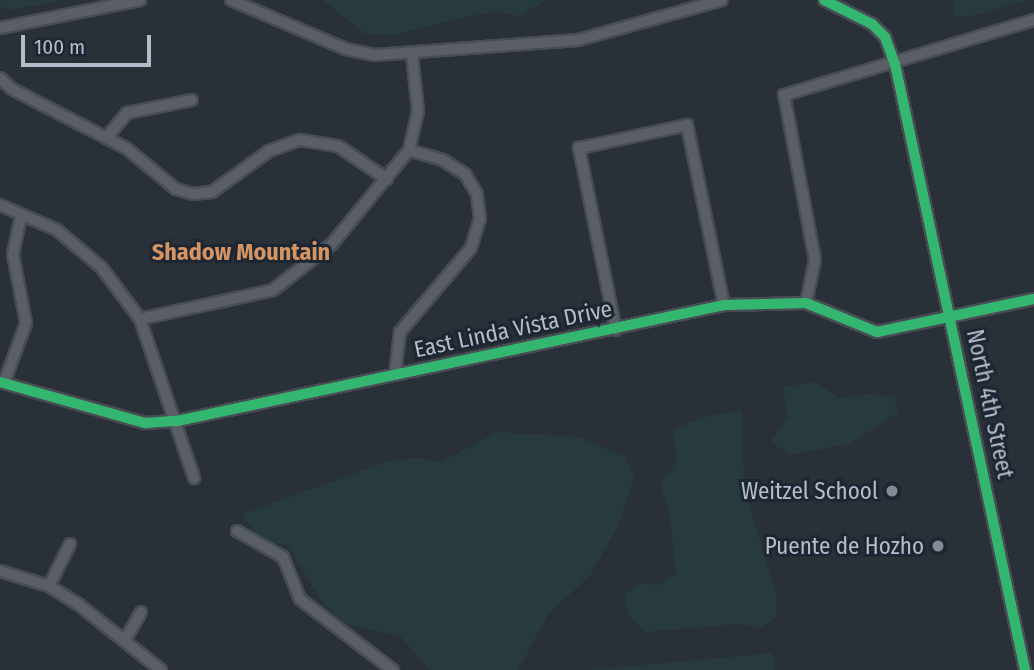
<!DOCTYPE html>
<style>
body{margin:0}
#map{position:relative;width:1034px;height:670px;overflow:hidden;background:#2a3038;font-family:"Fira Sans Condensed",sans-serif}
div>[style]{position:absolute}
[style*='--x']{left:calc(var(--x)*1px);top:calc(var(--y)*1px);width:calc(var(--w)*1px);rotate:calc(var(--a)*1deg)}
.green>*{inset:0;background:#273a3e}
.roads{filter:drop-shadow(2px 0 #484c53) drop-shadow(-2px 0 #484c53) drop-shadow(0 2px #484c53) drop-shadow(0 -2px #484c53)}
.minor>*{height:10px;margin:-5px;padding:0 5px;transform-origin:5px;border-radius:5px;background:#5a5e66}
.cycleway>*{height:10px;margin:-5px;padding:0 5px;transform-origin:5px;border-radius:5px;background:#33b770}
.dots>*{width:19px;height:19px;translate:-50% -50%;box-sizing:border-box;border:4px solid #1d2633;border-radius:50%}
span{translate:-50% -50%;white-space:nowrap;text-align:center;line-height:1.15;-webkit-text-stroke:6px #1d2633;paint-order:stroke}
.street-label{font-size:23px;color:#b4bcc9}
.poi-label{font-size:23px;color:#b4bcc9}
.right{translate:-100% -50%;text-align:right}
.neighbourhood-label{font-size:24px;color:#d59563;font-weight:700}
.scale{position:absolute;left:21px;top:35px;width:130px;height:32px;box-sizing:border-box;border:4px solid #b4bcc9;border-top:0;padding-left:9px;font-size:21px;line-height:24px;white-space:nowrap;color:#b4bcc9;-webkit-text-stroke:5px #1d2633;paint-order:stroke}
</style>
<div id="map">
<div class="green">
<div style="clip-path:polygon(0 0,64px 0,12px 10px,0 7px)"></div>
<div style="clip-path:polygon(323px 0,547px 0,519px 16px,496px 12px,464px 17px,395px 35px,365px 34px)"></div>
<div style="clip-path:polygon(952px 0,1026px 0,979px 15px,955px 17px)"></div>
<div style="clip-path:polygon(816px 382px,839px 398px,871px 394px,894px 398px,899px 412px,849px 444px,789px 455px,771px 441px,788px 418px,783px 387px)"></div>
<div style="clip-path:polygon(742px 411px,744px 489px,776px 593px,777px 617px,760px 628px,738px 624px,644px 632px,628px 613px,624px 594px,641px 583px,659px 585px,676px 574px,670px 518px,661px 484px,677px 461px,673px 429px,710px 415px)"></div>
<div style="clip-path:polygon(497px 432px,579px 437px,625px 457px,634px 478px,618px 526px,591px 574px,548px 615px,518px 670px,430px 670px,400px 636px,344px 624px,323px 603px,288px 546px,260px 540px,242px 514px,386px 462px,418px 458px,441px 462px)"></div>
<div style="clip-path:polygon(773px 653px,775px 670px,587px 670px)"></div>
</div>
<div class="roads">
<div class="minor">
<div style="--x:231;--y:0;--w:125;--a:23.1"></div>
<div style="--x:346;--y:49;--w:30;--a:12"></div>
<div style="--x:375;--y:55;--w:204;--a:-4.2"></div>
<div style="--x:578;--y:40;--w:149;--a:-15.5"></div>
<div style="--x:824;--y:0;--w:54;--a:26.6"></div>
<div style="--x:872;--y:24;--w:18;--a:45"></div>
<div style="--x:885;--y:37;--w:29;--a:70"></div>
<div style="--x:895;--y:64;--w:620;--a:77.89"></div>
<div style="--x:0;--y:28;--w:143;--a:-11.3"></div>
<div style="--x:0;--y:78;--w:16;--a:43"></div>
<div style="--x:12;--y:89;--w:128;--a:27.4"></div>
<div style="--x:126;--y:148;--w:65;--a:39.4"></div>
<div style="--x:176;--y:189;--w:18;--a:16"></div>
<div style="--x:193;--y:194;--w:19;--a:-6"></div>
<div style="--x:212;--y:192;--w:70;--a:-35.7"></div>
<div style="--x:269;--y:151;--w:33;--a:-20"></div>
<div style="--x:300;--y:140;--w:38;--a:9"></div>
<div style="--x:338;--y:146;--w:59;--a:34"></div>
<div style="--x:106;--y:138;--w:33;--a:-50"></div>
<div style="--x:127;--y:113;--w:66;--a:-11.3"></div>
<div style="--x:0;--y:205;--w:62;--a:23.7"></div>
<div style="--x:57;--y:230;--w:57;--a:40.1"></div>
<div style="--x:101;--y:267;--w:65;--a:53.1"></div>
<div style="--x:140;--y:319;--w:168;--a:71.2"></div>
<div style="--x:806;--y:303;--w:44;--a:-78.2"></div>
<div style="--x:815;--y:260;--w:168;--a:-100.6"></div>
<div style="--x:784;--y:95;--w:261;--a:-16.7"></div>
<div style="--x:140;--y:319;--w:136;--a:-12.3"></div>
<div style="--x:273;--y:290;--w:75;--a:-37.9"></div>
<div style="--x:332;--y:244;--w:122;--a:-50.7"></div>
<div style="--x:409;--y:150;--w:40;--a:-77"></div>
<div style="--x:418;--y:111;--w:57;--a:-96"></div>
<div style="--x:616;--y:330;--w:186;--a:-101.5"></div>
<div style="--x:579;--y:148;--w:110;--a:-12"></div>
<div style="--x:687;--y:125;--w:184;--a:78.4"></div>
<div style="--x:395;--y:375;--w:43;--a:-83.4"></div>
<div style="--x:400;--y:332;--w:110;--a:-49.8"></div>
<div style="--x:471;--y:248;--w:30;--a:-73"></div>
<div style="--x:480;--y:219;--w:25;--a:-97"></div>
<div style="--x:477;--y:194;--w:23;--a:-121"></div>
<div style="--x:465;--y:174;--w:26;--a:-148"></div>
<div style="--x:443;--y:160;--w:35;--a:-164"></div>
<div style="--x:0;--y:382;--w:151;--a:15.8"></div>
<div style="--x:145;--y:423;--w:32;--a:-4"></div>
<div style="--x:177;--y:421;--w:559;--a:-11.97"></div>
<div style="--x:724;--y:305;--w:82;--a:-1.4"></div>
<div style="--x:806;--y:303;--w:77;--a:22.2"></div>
<div style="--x:877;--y:332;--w:160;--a:-11.9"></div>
<div style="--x:4;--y:383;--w:64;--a:-69.9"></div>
<div style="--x:26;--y:323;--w:70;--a:-100.7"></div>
<div style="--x:13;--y:254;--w:40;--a:-78"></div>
<div style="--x:237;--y:531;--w:53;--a:29.5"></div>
<div style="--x:283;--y:557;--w:45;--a:68"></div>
<div style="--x:300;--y:599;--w:117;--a:37.4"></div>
<div style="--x:0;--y:571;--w:51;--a:17"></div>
<div style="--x:49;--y:586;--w:34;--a:32"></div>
<div style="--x:78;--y:604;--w:106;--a:38.5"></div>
<div style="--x:49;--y:586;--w:47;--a:-63.4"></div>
<div style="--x:125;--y:640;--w:32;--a:-60"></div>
</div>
</div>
<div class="cycleway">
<div style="--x:824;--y:0;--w:54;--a:26.6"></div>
<div style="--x:872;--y:24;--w:18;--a:45"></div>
<div style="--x:885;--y:37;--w:29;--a:70"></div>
<div style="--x:895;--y:64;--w:620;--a:77.89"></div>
<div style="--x:0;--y:382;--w:151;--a:15.8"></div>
<div style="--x:145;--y:423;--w:32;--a:-4"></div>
<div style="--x:177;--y:421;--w:559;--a:-11.97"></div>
<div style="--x:724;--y:305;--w:82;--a:-1.4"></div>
<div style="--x:806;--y:303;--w:77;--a:22.2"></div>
<div style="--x:877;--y:332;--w:160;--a:-11.9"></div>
</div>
<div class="dots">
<div style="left:892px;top:491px;background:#848b96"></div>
<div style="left:938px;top:546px;background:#848b96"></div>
</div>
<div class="street-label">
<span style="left:513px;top:329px;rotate:-12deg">East Linda Vista Drive</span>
<span style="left:990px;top:404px;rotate:78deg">North 4th Street</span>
</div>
<div class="poi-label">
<span class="right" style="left:878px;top:491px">Weitzel School</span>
<span class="right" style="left:924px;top:546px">Puente de Hozho</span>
</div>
<div class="neighbourhood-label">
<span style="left:241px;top:253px">Shadow Mountain</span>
</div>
<div class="scale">100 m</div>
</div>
